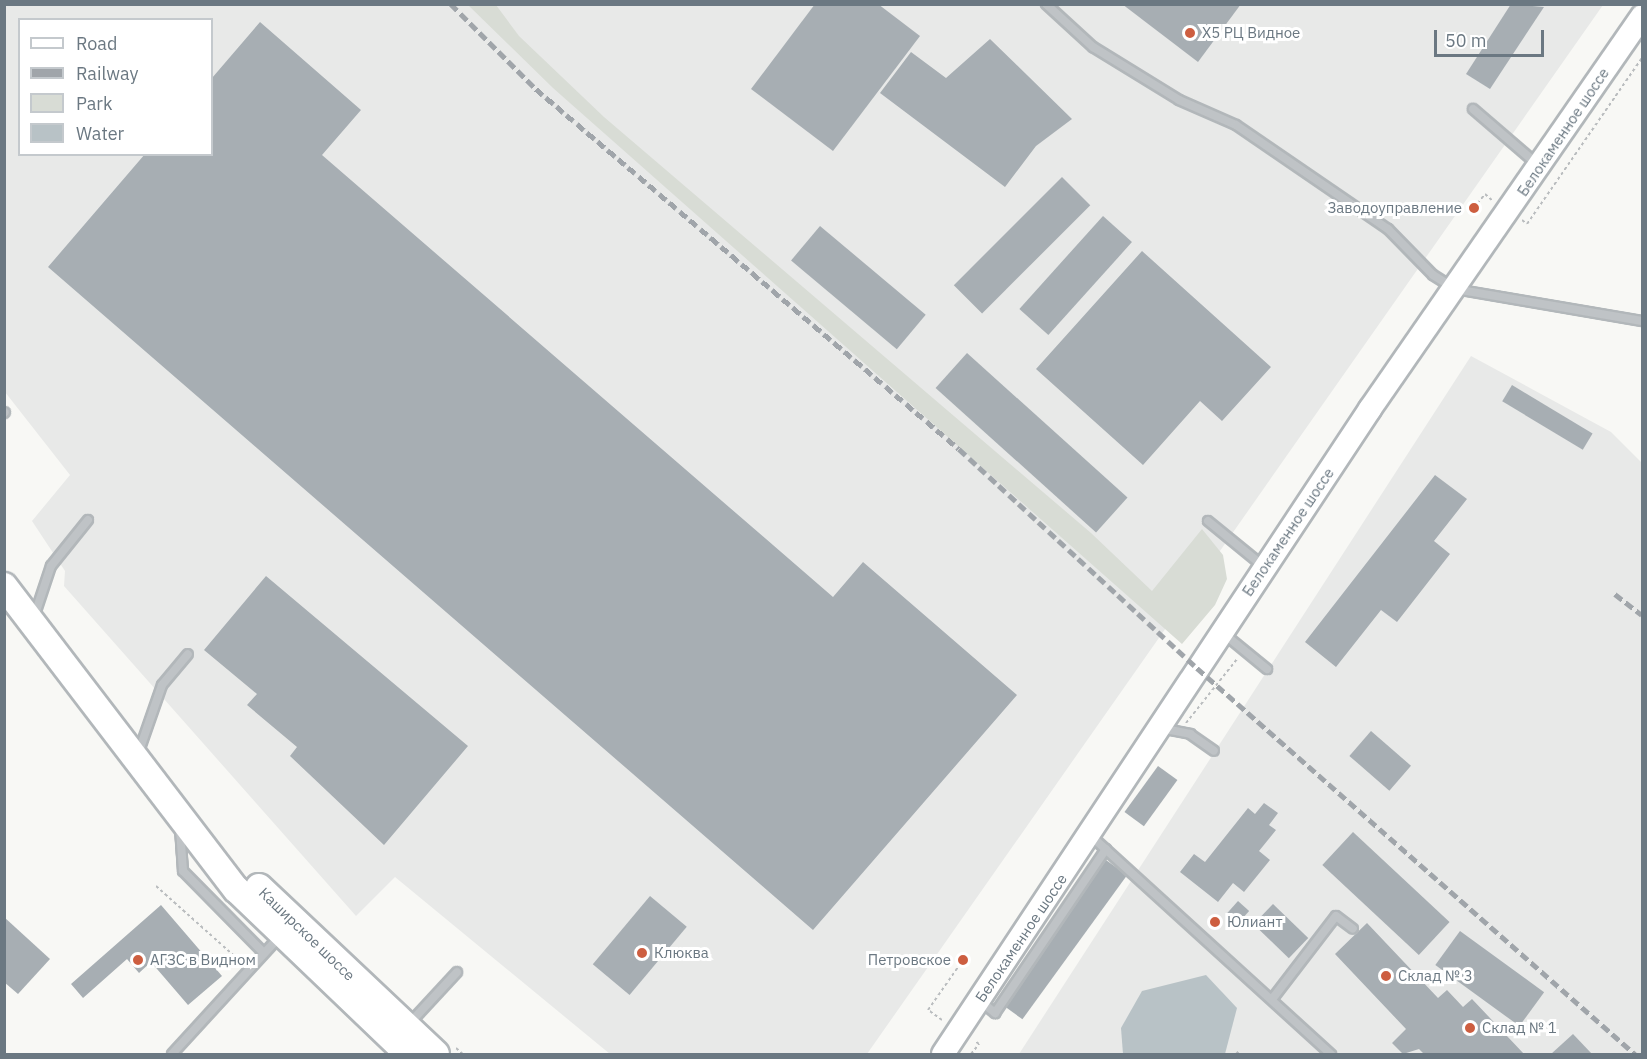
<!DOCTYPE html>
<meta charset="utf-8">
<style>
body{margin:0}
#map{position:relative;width:1647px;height:1059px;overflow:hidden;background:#f8f8f5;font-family:"IBM Plex Sans",sans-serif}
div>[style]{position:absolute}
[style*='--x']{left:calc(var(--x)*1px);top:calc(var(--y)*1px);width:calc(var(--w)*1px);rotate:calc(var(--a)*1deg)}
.built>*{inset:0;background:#e8e9e8}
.green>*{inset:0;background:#d8dcd5}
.water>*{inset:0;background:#b8c2c6}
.building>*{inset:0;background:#a7aeb3;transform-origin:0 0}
.path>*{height:2px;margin-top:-1px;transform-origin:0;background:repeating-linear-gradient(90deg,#b9bcbe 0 3px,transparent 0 6px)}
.roads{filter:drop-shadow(2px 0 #b2b7ba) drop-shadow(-2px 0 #b2b7ba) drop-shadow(0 2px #b2b7ba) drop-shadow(0 -2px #b2b7ba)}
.lane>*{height:8px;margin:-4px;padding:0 4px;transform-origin:4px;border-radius:4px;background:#bfc3c6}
.secondary>*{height:22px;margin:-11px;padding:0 11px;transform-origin:11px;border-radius:11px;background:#fff}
.primary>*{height:26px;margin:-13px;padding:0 13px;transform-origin:13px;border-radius:13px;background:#fff}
.rail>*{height:4.5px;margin-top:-2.25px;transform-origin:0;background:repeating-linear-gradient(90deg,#a0a5aa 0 9px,transparent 0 13.5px)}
.dots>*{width:16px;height:16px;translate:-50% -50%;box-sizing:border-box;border:3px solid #fff;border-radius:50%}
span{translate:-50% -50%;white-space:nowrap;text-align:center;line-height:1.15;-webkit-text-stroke:6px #fff;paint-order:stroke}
.poi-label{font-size:15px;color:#6b7882}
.left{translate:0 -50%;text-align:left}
.right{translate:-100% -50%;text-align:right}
.street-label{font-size:15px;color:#6b7882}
.frame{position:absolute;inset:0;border:6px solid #6b7882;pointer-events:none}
.legend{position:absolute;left:18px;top:18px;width:195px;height:138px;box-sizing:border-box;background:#fff;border:2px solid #c4c9cd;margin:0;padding:8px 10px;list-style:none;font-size:18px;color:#6b7882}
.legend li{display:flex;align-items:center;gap:12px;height:30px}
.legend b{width:30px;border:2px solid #c4c9cd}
.scale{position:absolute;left:1434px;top:30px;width:110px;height:27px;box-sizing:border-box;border:3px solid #6b7882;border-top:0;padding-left:8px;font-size:18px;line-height:21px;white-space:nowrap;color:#6b7882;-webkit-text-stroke:4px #fff;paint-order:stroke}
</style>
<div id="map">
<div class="built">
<div style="clip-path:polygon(evenodd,5px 5px,1603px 5px,867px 1054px,610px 1054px,395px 877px,356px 916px,64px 586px,65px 571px,32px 521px,70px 475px,5px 392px,5px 5px,20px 20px,212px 20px,212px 154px,20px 154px,20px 20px)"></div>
<div style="clip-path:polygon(1471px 356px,1611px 432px,1642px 463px,1642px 1054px,1019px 1054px)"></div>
</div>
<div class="green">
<div style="clip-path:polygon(468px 5px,496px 5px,519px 36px,604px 117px,1091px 533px,1152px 591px,1202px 529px,1223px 555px,1227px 579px,1215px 605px,1182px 644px,553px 88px)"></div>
</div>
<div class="water">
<div style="clip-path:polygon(1206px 975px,1237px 1008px,1225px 1054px,1123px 1054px,1121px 1028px,1142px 991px)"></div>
</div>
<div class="building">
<div style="clip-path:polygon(815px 4px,878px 4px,920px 36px,833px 151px,751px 89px)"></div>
<div style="clip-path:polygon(1122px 4px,1241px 4px,1198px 62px)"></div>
<div style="clip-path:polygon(1511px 4px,1544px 7px,1490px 89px,1466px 74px)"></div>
<div style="clip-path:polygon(260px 22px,361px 110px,322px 155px,833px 597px,863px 562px,1017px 695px,813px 930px,48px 267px,145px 154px,212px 154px,212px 78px)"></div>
<div style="clip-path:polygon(990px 39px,1072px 119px,1036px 146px,1005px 187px,880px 93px,911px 52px,946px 78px)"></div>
<div style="left:1062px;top:177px;width:40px;height:153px;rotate:45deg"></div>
<div style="left:1103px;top:216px;width:39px;height:125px;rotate:42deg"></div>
<div style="left:820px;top:226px;width:138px;height:45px;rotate:40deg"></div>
<div style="clip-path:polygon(1142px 251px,1271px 367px,1222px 421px,1200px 401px,1143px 465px,1036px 369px)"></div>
<div style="left:967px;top:353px;width:216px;height:47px;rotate:42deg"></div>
<div style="left:1512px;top:385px;width:94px;height:19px;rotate:31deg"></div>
<div style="clip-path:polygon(1435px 475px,1467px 499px,1434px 541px,1450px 554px,1397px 622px,1381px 610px,1336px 667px,1305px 642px)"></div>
<div style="clip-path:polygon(266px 576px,468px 746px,384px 845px,290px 756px,297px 747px,247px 705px,257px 694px,204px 650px)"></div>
<div style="left:1371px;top:731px;width:53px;height:33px;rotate:41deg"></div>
<div style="left:1158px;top:766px;width:24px;height:57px;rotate:36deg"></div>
<div style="clip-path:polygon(1264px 803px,1278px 813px,1269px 825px,1276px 830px,1259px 851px,1270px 860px,1244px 892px,1233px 883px,1218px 902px,1180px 872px,1194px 854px,1205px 862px,1248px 808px,1255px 814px)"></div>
<div style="left:1353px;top:832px;width:132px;height:45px;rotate:43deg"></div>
<div style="left:1106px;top:860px;width:26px;height:178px;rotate:36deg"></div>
<div style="left:650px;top:896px;width:48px;height:89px;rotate:40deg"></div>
<div style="left:1238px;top:901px;width:15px;height:16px;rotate:42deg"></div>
<div style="left:1273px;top:904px;width:49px;height:28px;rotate:44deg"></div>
<div style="clip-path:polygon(161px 905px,222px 976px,188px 1005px,151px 962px,139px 973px,127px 959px,83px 998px,71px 984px)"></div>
<div style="clip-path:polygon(4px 917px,50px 959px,18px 994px,4px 982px)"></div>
<div style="clip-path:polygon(1367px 923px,1438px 998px,1447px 990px,1463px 1007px,1472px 999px,1524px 1054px,1424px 1054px,1419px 1049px,1403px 1054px,1392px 1043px,1406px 1029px,1335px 954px)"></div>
<div style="left:1460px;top:931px;width:104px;height:42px;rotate:36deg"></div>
<div style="clip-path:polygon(1573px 1034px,1592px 1054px,1551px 1054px)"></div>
</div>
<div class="path">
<div style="--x:1474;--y:208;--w:18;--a:-52"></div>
<div style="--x:1485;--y:194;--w:9;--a:41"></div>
<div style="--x:1522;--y:220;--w:6;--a:39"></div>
<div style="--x:1527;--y:224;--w:202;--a:-55.3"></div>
<div style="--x:1186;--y:723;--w:82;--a:-51.4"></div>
<div style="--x:156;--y:886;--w:114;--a:41.8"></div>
<div style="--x:942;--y:1020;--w:17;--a:-144"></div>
<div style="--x:928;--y:1010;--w:61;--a:-55"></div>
<div style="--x:456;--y:1048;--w:9;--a:41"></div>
<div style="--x:971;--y:1054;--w:13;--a:-51"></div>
<div style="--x:979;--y:1044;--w:5;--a:-143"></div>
<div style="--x:1236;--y:1054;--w:4;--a:-45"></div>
</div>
<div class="roads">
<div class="lane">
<div style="--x:1046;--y:4;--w:64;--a:42.5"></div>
<div style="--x:1093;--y:47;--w:101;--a:31.6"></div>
<div style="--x:1179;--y:100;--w:62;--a:23.7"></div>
<div style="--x:1236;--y:125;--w:184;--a:34.4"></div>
<div style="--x:1388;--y:229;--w:64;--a:45.6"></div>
<div style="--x:1433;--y:275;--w:26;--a:32"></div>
<div style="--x:1455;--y:289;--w:190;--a:9.7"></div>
<div style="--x:1473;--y:109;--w:84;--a:40.7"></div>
<div style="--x:4;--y:413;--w:1;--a:-45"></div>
<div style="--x:1208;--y:521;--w:71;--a:39.3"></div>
<div style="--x:34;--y:617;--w:54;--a:-71.6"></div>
<div style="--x:51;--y:566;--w:59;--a:-51.2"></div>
<div style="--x:1223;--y:633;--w:57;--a:39.3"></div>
<div style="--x:1160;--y:728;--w:31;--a:11"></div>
<div style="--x:1190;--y:734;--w:29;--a:35"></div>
<div style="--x:138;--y:754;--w:73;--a:-70.8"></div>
<div style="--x:162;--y:685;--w:40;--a:-50"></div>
<div style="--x:180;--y:829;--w:42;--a:85.9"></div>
<div style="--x:183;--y:871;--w:115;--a:45.4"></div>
<div style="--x:1090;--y:835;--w:326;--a:42.3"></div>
<div style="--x:1273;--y:998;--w:103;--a:-52.5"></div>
<div style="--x:1336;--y:916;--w:21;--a:37"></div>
<div style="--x:979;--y:1000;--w:21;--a:39"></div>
<div style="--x:995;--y:1013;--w:198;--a:-55.9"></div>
<div style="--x:408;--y:1025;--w:72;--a:-47.2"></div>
<div style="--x:172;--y:1054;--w:160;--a:-47.5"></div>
</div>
<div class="secondary">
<div style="--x:943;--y:1054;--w:774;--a:-56.49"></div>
<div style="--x:1370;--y:409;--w:478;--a:-55.3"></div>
</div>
<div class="primary">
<div style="--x:4;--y:586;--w:382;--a:52.6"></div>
<div style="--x:236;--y:889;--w:238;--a:43.8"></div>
<div style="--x:259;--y:887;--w:243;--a:43.3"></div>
</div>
</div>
<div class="rail">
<div style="--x:451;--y:4;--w:120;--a:45"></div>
<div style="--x:536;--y:89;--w:555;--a:40.4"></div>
<div style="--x:959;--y:449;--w:323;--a:42.6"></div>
<div style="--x:1197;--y:668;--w:584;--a:41.39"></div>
<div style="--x:1615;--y:594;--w:34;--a:38"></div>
</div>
<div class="dots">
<div style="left:1190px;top:33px;background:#cd5e40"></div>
<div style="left:1474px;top:208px;background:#cd5e40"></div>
<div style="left:1215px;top:922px;background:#cd5e40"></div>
<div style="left:642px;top:953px;background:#cd5e40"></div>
<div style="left:138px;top:960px;background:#cd5e40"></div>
<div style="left:963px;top:960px;background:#cd5e40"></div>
<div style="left:1386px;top:976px;background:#cd5e40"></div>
<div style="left:1470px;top:1028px;background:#cd5e40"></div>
</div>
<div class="poi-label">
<span class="left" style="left:1202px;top:33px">X5 РЦ Видное</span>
<span class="right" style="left:1462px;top:208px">Заводоуправление</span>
<span class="left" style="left:1227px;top:922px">Юлиант</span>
<span class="left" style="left:654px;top:953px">Клюква</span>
<span class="left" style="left:150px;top:960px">АГЗС в Видном</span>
<span class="right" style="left:951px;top:960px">Петровское</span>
<span class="left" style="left:1398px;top:976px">Склад № 3</span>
<span class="left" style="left:1482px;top:1028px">Склад № 1</span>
</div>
<div class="street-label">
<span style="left:1563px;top:132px;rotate:-56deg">Белокаменное шоссе</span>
<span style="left:1288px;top:532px;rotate:-56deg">Белокаменное шоссе</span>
<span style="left:307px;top:934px;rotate:44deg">Каширское шоссе</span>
<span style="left:1021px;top:938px;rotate:-56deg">Белокаменное шоссе</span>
</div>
<div class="frame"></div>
<ul class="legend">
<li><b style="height:8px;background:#fff"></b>Road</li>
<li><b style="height:8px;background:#a0a5aa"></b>Railway</li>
<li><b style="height:16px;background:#d8dcd5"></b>Park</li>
<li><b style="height:16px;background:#b8c2c6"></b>Water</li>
</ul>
<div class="scale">50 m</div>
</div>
